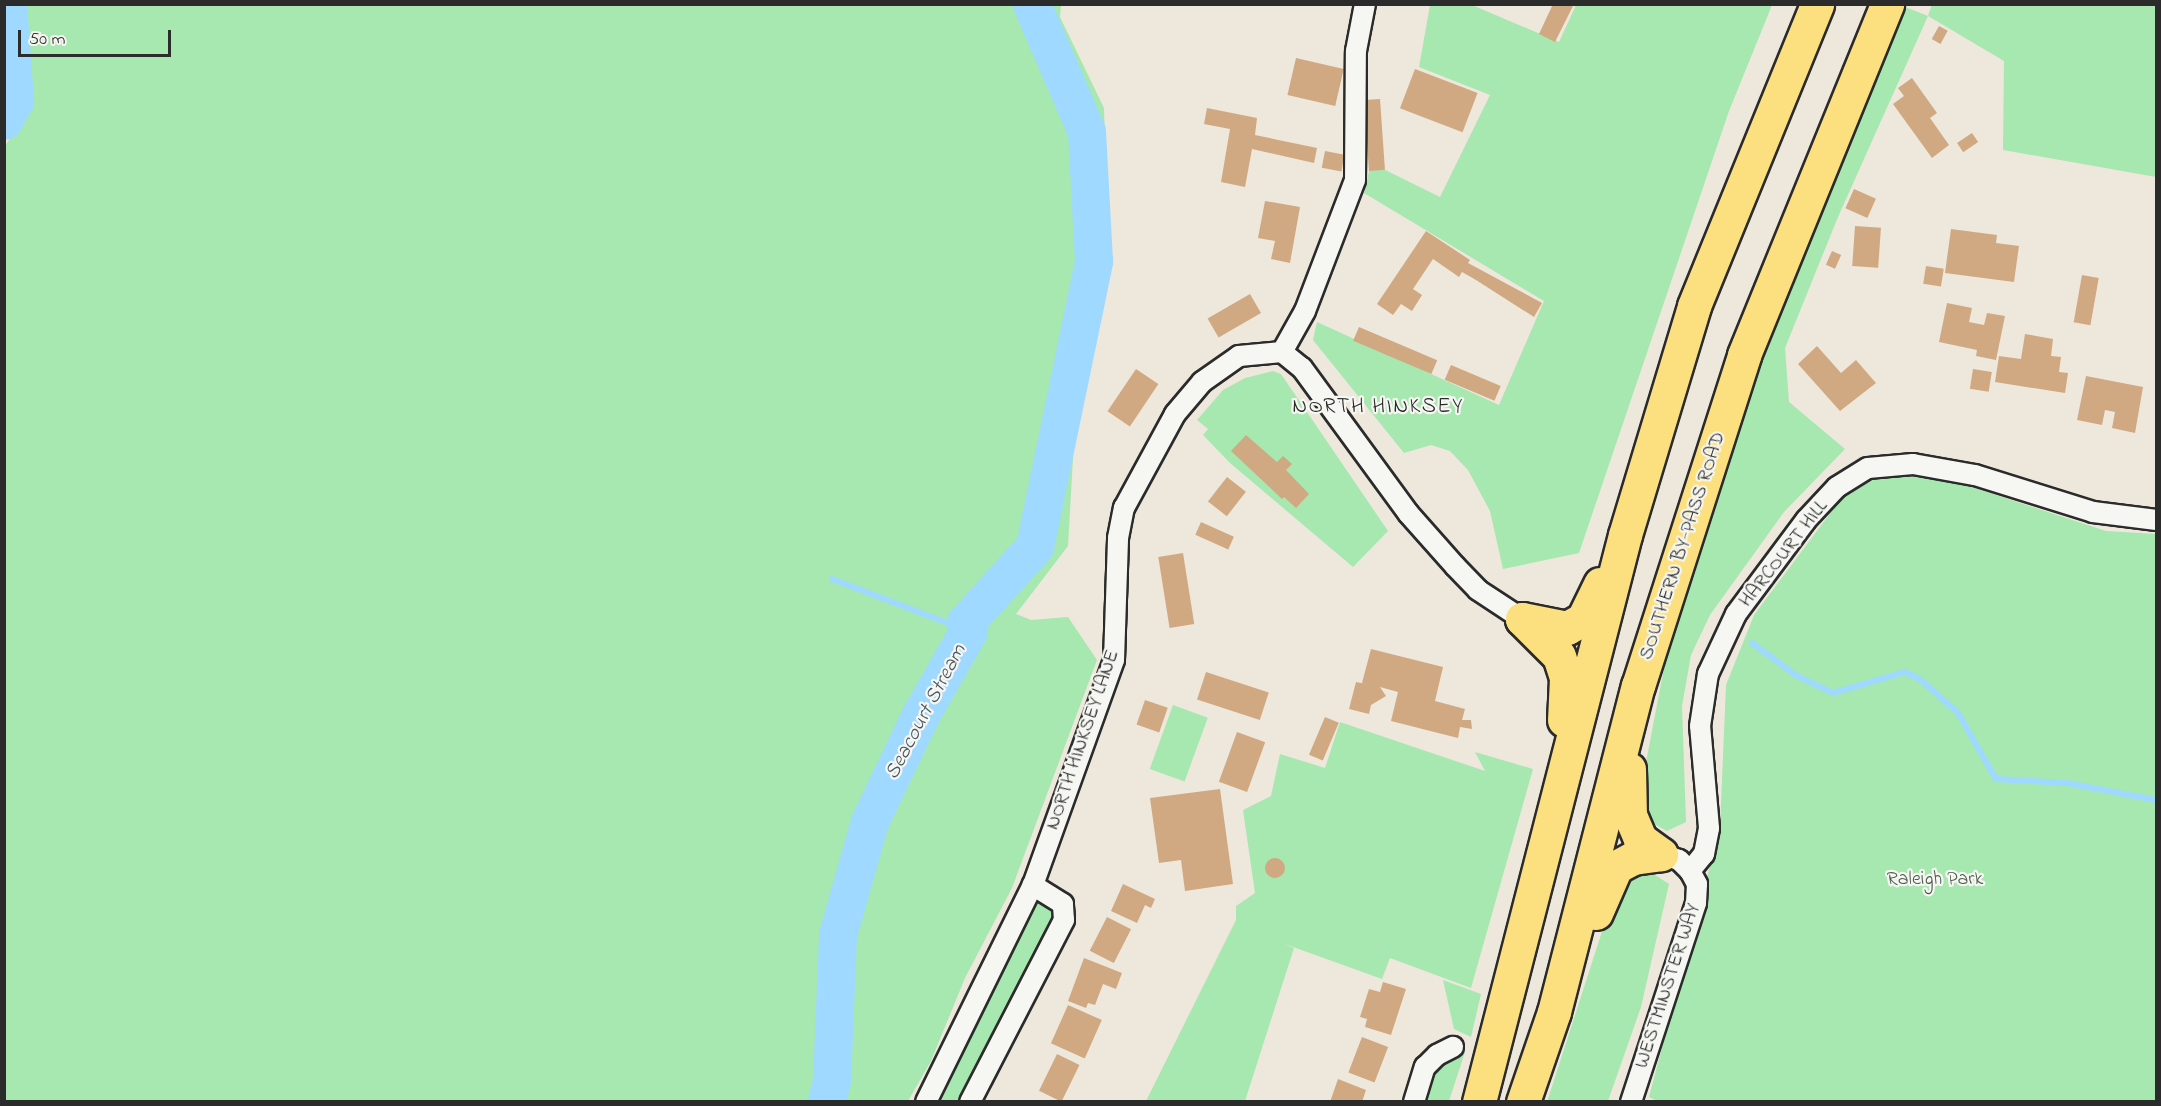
<!DOCTYPE html>
<style>
body{margin:0}
#map{position:relative;width:2161px;height:1106px;overflow:hidden;background:#eee7dc;font-family:"Indie Flower",sans-serif}
div>[style]{position:absolute}
[style*='--x']{left:calc(var(--x)*1px);top:calc(var(--y)*1px);width:calc(var(--w)*1px);rotate:calc(var(--a)*1deg)}
.green>*{inset:0;background:#a7e7b0;transform-origin:0 0}
.stream>*{height:6px;margin:-3px;padding:0 3px;transform-origin:3px;border-radius:3px;background:#9fd9ff}
.river>*{height:38px;margin:-19px;padding:0 19px;transform-origin:19px;border-radius:19px;background:#9fd9ff}
.building>*{inset:0;background:#d0a982;transform-origin:0 0}
.round{border-radius:50%}
.roads{filter:drop-shadow(2px 0 #2b2b2b) drop-shadow(-2px 0 #2b2b2b) drop-shadow(0 2px #2b2b2b) drop-shadow(0 -2px #2b2b2b)}
.minor>*{height:20px;margin:-10px;padding:0 10px;transform-origin:10px;border-radius:10px;background:#f6f6f2}
.trunk>*{height:33px;margin:-16.5px;padding:0 16.5px;transform-origin:16.5px;border-radius:16.5px;background:#fce080}
span{translate:-50% -50%;white-space:nowrap;text-align:center;line-height:1.15;-webkit-text-stroke:4.5px #f6f6f2;paint-order:stroke}
.street-label{font-size:20px;color:#2b2b2b}
.park-label{font-size:20px;color:#4a5a4c}
.water-label{font-size:21px;color:#485660;font-style:italic}
.quarter-label{font-size:22px;color:#2b2b2b;letter-spacing:1.5px}
.frame{position:absolute;inset:0;border:6px solid #2b2b2b;pointer-events:none}
.scale{position:absolute;left:18px;top:30px;width:153px;height:27px;box-sizing:border-box;border:3px solid #2b2b2b;border-top:0;padding-left:8px;font-size:18px;line-height:21px;white-space:nowrap;color:#2b2b2b;-webkit-text-stroke:4px #f6f6f2;paint-order:stroke}
</style>
<div id="map">
<div class="green">
<div style="clip-path:polygon(24px 4px,1061px 5px,1060px 17px,1104px 108px,1109px 265px,1074px 441px,1068px 546px,1016px 614px,1031px 620px,1068px 617px,1097px 660px,1012px 888px,965px 978px,931px 1061px,908px 1101px,5px 1101px,4px 147px,26px 116px,30px 82px,21px 21px)"></div>
<div style="clip-path:polygon(1932px 4px,2156px 5px,2156px 177px,2003px 150px,2004px 61px,1928px 16px,1838px 217px,1785px 348px,1789px 402px,1845px 449px,1784px 512px,1710px 615px,1691px 655px,1682px 706px,1686px 822px,1667px 831px,1643px 818px,1642px 783px,1678px 595px,1769px 324px,1903px 6px,1928px 16px)"></div>
<div style="clip-path:polygon(1430px 5px,1472px 5px,1559px 42px,1576px 5px,1772px 5px,1729px 111px,1579px 553px,1503px 569px,1490px 511px,1468px 470px,1450px 451px,1431px 445px,1404px 453px,1313px 340px,1317px 322px,1499px 405px,1544px 301px,1364px 193px,1371px 163px,1440px 197px,1490px 95px,1419px 67px)"></div>
<div style="clip-path:polygon(1273px 371px,1281px 374px,1388px 531px,1353px 567px,1230px 463px,1203px 435px,1208px 429px,1197px 420px,1223px 390px,1245px 378px)"></div>
<div style="clip-path:polygon(1908px 474px,1956px 482px,2106px 531px,2156px 534px,2156px 1101px,1659px 1102px,1649px 1097px,1720px 828px,1726px 685px,1754px 615px,1840px 500px,1875px 478px)"></div>
<div style="left:1173px;top:705px;width:37px;height:68px;rotate:20deg"></div>
<div style="clip-path:polygon(1340px 722px,1485px 771px,1475px 752px,1533px 769px,1471px 988px,1390px 958px,1382px 979px,1282px 943px,1294px 948px,1245px 1101px,1146px 1101px,1236px 920px,1236px 906px,1255px 893px,1243px 810px,1271px 796px,1280px 754px,1325px 768px)"></div>
<div style="clip-path:polygon(1635px 874px,1655px 875px,1669px 884px,1641px 1007px,1608px 1101px,1547px 1102px,1618px 882px)"></div>
<div style="clip-path:polygon(1033px 885px,1063px 904px,970px 1101px,926px 1102px)"></div>
<div style="clip-path:polygon(1443px 980px,1481px 994px,1471px 1037px,1454px 1029px)"></div>
<div style="clip-path:polygon(1465px 1052px,1449px 1101px,1418px 1102px,1427px 1074px,1449px 1055px)"></div>
</div>
<div class="stream">
<div style="--x:832;--y:579;--w:147;--a:20.8"></div>
<div style="--x:1752;--y:643;--w:56;--a:36.3"></div>
<div style="--x:1797;--y:676;--w:40;--a:25"></div>
<div style="--x:1833;--y:693;--w:75;--a:-16.3"></div>
<div style="--x:1905;--y:672;--w:18;--a:27"></div>
<div style="--x:1921;--y:680;--w:50;--a:41.7"></div>
<div style="--x:1958;--y:713;--w:76;--a:60.1"></div>
<div style="--x:1996;--y:779;--w:71;--a:3.2"></div>
<div style="--x:2067;--y:783;--w:91;--a:10.8"></div>
</div>
<div class="river">
<div style="--x:4;--y:121;--w:23;--a:-61"></div>
<div style="--x:15;--y:101;--w:97;--a:-94.1"></div>
<div style="--x:827;--y:1102;--w:23;--a:-77"></div>
<div style="--x:832;--y:1080;--w:145;--a:-87.6"></div>
<div style="--x:838;--y:935;--w:117;--a:-74.2"></div>
<div style="--x:870;--y:822;--w:116;--a:-64.5"></div>
<div style="--x:920;--y:717;--w:99;--a:-60.3"></div>
<div style="--x:969;--y:631;--w:9;--a:-111"></div>
<div style="--x:966;--y:623;--w:103;--a:-47.8"></div>
<div style="--x:1035;--y:547;--w:292;--a:-78.3"></div>
<div style="--x:1094;--y:261;--w:129;--a:-93.1"></div>
<div style="--x:1087;--y:132;--w:139;--a:-113.3"></div>
</div>
<div class="building">
<div style="clip-path:polygon(1553px 4px,1574px 4px,1555px 42px,1539px 34px)"></div>
<div style="left:1939px;top:26px;width:10px;height:15px;rotate:29deg"></div>
<div style="left:1296px;top:58px;width:49px;height:38px;rotate:13deg"></div>
<div style="left:1415px;top:69px;width:67px;height:42px;rotate:21deg"></div>
<div style="clip-path:polygon(1912px 78px,1937px 113px,1930px 118px,1949px 145px,1932px 158px,1893px 104px,1904px 96px,1898px 88px)"></div>
<div style="left:1380px;top:99px;width:71px;height:16px;rotate:86deg"></div>
<div style="clip-path:polygon(1207px 108px,1257px 118px,1255px 135px,1317px 148px,1314px 163px,1252px 149px,1245px 187px,1221px 182px,1230px 129px,1204px 124px)"></div>
<div style="left:1972px;top:133px;width:11px;height:18px;rotate:56deg"></div>
<div style="left:1325px;top:151px;width:20px;height:17px;rotate:11deg"></div>
<div style="left:1854px;top:189px;width:24px;height:21px;rotate:24deg"></div>
<div style="clip-path:polygon(1265px 201px,1300px 207px,1290px 263px,1271px 259px,1275px 241px,1258px 238px)"></div>
<div style="left:1855px;top:226px;width:26px;height:40px;rotate:4deg"></div>
<div style="clip-path:polygon(1951px 229px,1997px 235px,1996px 243px,2019px 246px,2014px 282px,1945px 273px)"></div>
<div style="clip-path:polygon(1426px 231px,1470px 260px,1468px 263px,1542px 303px,1534px 317px,1476px 280px,1462px 272px,1459px 277px,1433px 259px,1413px 289px,1422px 295px,1412px 311px,1401px 304px,1393px 315px,1377px 304px)"></div>
<div style="left:1832px;top:251px;width:10px;height:15px;rotate:24deg"></div>
<div style="left:1926px;top:266px;width:18px;height:18px;rotate:9deg"></div>
<div style="left:2082px;top:275px;width:17px;height:48px;rotate:10deg"></div>
<div style="left:1250px;top:294px;width:22px;height:49px;rotate:60deg"></div>
<div style="clip-path:polygon(1947px 303px,1972px 308px,1969px 322px,1984px 325px,1987px 313px,2005px 316px,1996px 360px,1976px 356px,1977px 350px,1939px 342px)"></div>
<div style="left:1359px;top:327px;width:85px;height:15px;rotate:23deg"></div>
<div style="clip-path:polygon(2025px 334px,2053px 339px,2051px 356px,2061px 357px,2059px 372px,2068px 373px,2065px 393px,1995px 382px,1999px 356px,2021px 359px)"></div>
<div style="clip-path:polygon(1817px 346px,1841px 373px,1856px 360px,1876px 383px,1840px 411px,1798px 364px)"></div>
<div style="left:1451px;top:365px;width:54px;height:16px;rotate:23deg"></div>
<div style="left:1136px;top:369px;width:27px;height:51px;rotate:34deg"></div>
<div style="left:1973px;top:369px;width:19px;height:20px;rotate:9deg"></div>
<div style="clip-path:polygon(2086px 376px,2143px 387px,2135px 433px,2112px 428px,2115px 412px,2105px 410px,2102px 425px,2077px 420px)"></div>
<div style="clip-path:polygon(1246px 435px,1277px 462px,1283px 456px,1292px 464px,1286px 470px,1309px 494px,1296px 508px,1284px 497px,1282px 499px,1231px 451px)"></div>
<div style="left:1227px;top:477px;width:24px;height:31px;rotate:38deg"></div>
<div style="left:1201px;top:522px;width:36px;height:14px;rotate:24deg"></div>
<div style="left:1183px;top:553px;width:72px;height:25px;rotate:81deg"></div>
<div style="clip-path:polygon(1371px 649px,1443px 667px,1435px 701px,1465px 709px,1462px 720px,1471px 720px,1472px 729px,1460px 727px,1458px 738px,1391px 721px,1398px 692px,1380px 687px,1386px 696px,1371px 705px,1369px 714px,1349px 709px,1356px 682px,1366px 684px,1362px 683px)"></div>
<div style="left:1206px;top:672px;width:66px;height:29px;rotate:18deg"></div>
<div style="left:1145px;top:700px;width:24px;height:26px;rotate:19deg"></div>
<div style="left:1325px;top:717px;width:15px;height:41px;rotate:23deg"></div>
<div style="left:1237px;top:732px;width:30px;height:53px;rotate:20deg"></div>
<div style="clip-path:polygon(1220px 789px,1233px 884px,1185px 891px,1181px 860px,1159px 863px,1150px 798px)"></div>
<div class="round" style="left:1265px;top:858px;width:20px;height:20px"></div>
<div style="clip-path:polygon(1123px 884px,1155px 899px,1151px 908px,1145px 905px,1137px 923px,1111px 911px)"></div>
<div style="left:1107px;top:917px;width:27px;height:38px;rotate:27deg"></div>
<div style="clip-path:polygon(1084px 958px,1122px 973px,1116px 989px,1103px 984px,1095px 1005px,1088px 1003px,1086px 1008px,1068px 1001px)"></div>
<div style="clip-path:polygon(1383px 982px,1406px 989px,1391px 1035px,1365px 1027px,1367px 1019px,1360px 1017px,1369px 989px,1380px 992px)"></div>
<div style="left:1068px;top:1005px;width:37px;height:42px;rotate:24deg"></div>
<div style="left:1362px;top:1037px;width:28px;height:38px;rotate:21deg"></div>
<div style="left:1057px;top:1054px;width:25px;height:41px;rotate:26deg"></div>
<div style="clip-path:polygon(1338px 1079px,1366px 1090px,1362px 1102px,1330px 1102px)"></div>
</div>
<div class="roads">
<div class="minor">
<div style="--x:1282;--y:352;--w:47;--a:-60.7"></div>
<div style="--x:1305;--y:311;--w:140;--a:-69.1"></div>
<div style="--x:1355;--y:180;--w:129;--a:-89.6"></div>
<div style="--x:1356;--y:51;--w:48;--a:-79.2"></div>
<div style="--x:1690;--y:871;--w:22;--a:-51"></div>
<div style="--x:1704;--y:854;--w:26;--a:-79"></div>
<div style="--x:1709;--y:828;--w:102;--a:-95"></div>
<div style="--x:1700;--y:726;--w:53;--a:-81.3"></div>
<div style="--x:1708;--y:674;--w:66;--a:-65"></div>
<div style="--x:1736;--y:614;--w:117;--a:-53.3"></div>
<div style="--x:1806;--y:520;--w:45;--a:-46.8"></div>
<div style="--x:1837;--y:487;--w:36;--a:-32"></div>
<div style="--x:1868;--y:468;--w:45;--a:-5.1"></div>
<div style="--x:1913;--y:464;--w:63;--a:10.1"></div>
<div style="--x:1975;--y:475;--w:124;--a:17.4"></div>
<div style="--x:2093;--y:512;--w:64;--a:7.2"></div>
<div style="--x:926;--y:1102;--w:242;--a:-63.8"></div>
<div style="--x:1033;--y:885;--w:239;--a:-70.2"></div>
<div style="--x:1114;--y:660;--w:122;--a:-88.1"></div>
<div style="--x:1118;--y:538;--w:31;--a:-79"></div>
<div style="--x:1124;--y:508;--w:107;--a:-61.5"></div>
<div style="--x:1175;--y:414;--w:42;--a:-49.8"></div>
<div style="--x:1202;--y:382;--w:45;--a:-35.1"></div>
<div style="--x:1239;--y:356;--w:43;--a:-5.3"></div>
<div style="--x:1282;--y:352;--w:26;--a:39"></div>
<div style="--x:1302;--y:368;--w:180;--a:53.8"></div>
<div style="--x:1408;--y:513;--w:71;--a:48.4"></div>
<div style="--x:1455;--y:566;--w:33;--a:46"></div>
<div style="--x:1478;--y:590;--w:53;--a:33.4"></div>
<div style="--x:970;--y:1102;--w:205;--a:-62.7"></div>
<div style="--x:1064;--y:920;--w:16;--a:-94"></div>
<div style="--x:1063;--y:904;--w:36;--a:-148"></div>
<div style="--x:1414;--y:1102;--w:37;--a:-73"></div>
<div style="--x:1425;--y:1067;--w:17;--a:-45"></div>
<div style="--x:1437;--y:1055;--w:18;--a:-27"></div>
<div style="--x:1631;--y:1102;--w:209;--a:-71.9"></div>
<div style="--x:1696;--y:903;--w:19;--a:-87"></div>
<div style="--x:1697;--y:884;--w:15;--a:-118"></div>
<div style="--x:1690;--y:871;--w:16;--a:-135"></div>
<div style="--x:1679;--y:860;--w:19;--a:-162"></div>
</div>
<div class="trunk">
<div style="--x:1522;--y:619;--w:52;--a:45"></div>
<div style="--x:1559;--y:656;--w:23;--a:72"></div>
<div style="--x:1566;--y:678;--w:42;--a:92.7"></div>
<div style="--x:1522;--y:619;--w:46;--a:11.3"></div>
<div style="--x:1567;--y:628;--w:18;--a:-29"></div>
<div style="--x:1583;--y:619;--w:39;--a:-64"></div>
<div style="--x:1629;--y:769;--w:46;--a:88.8"></div>
<div style="--x:1630;--y:815;--w:26;--a:67"></div>
<div style="--x:1640;--y:839;--w:26;--a:36"></div>
<div style="--x:1596;--y:913;--w:50;--a:-66.5"></div>
<div style="--x:1616;--y:867;--w:19;--a:-28"></div>
<div style="--x:1633;--y:858;--w:28;--a:-8"></div>
<div style="--x:1479;--y:1102;--w:585;--a:-75.56"></div>
<div style="--x:1625;--y:535;--w:239;--a:-73.2"></div>
<div style="--x:1694;--y:306;--w:326;--a:-67.8"></div>
<div style="--x:1523;--y:1102;--w:95;--a:-71"></div>
<div style="--x:1554;--y:1012;--w:337;--a:-75.6"></div>
<div style="--x:1638;--y:686;--w:348;--a:-72.2"></div>
<div style="--x:1744;--y:355;--w:379;--a:-67.8"></div>
</div>
</div>
<div class="street-label">
<span style="left:1683px;top:546px;rotate:-72deg">SOUTHERN BY-PASS ROAD</span>
<span style="left:1784px;top:554px;rotate:-52deg">HARCOURT HILL</span>
<span style="left:1083px;top:740px;rotate:-71deg">NORTH HINKSEY LANE</span>
<span style="left:1668px;top:986px;rotate:-72deg">WESTMINSTER WAY</span>
</div>
<div class="park-label">
<span style="left:1935px;top:879px">Raleigh Park</span>
</div>
<div class="water-label">
<span style="left:926px;top:712px;rotate:-62deg">Seacourt Stream</span>
</div>
<div class="quarter-label">
<span style="left:1378px;top:408px">NORTH HINKSEY</span>
</div>
<div class="frame"></div>
<div class="scale">50 m</div>
</div>
